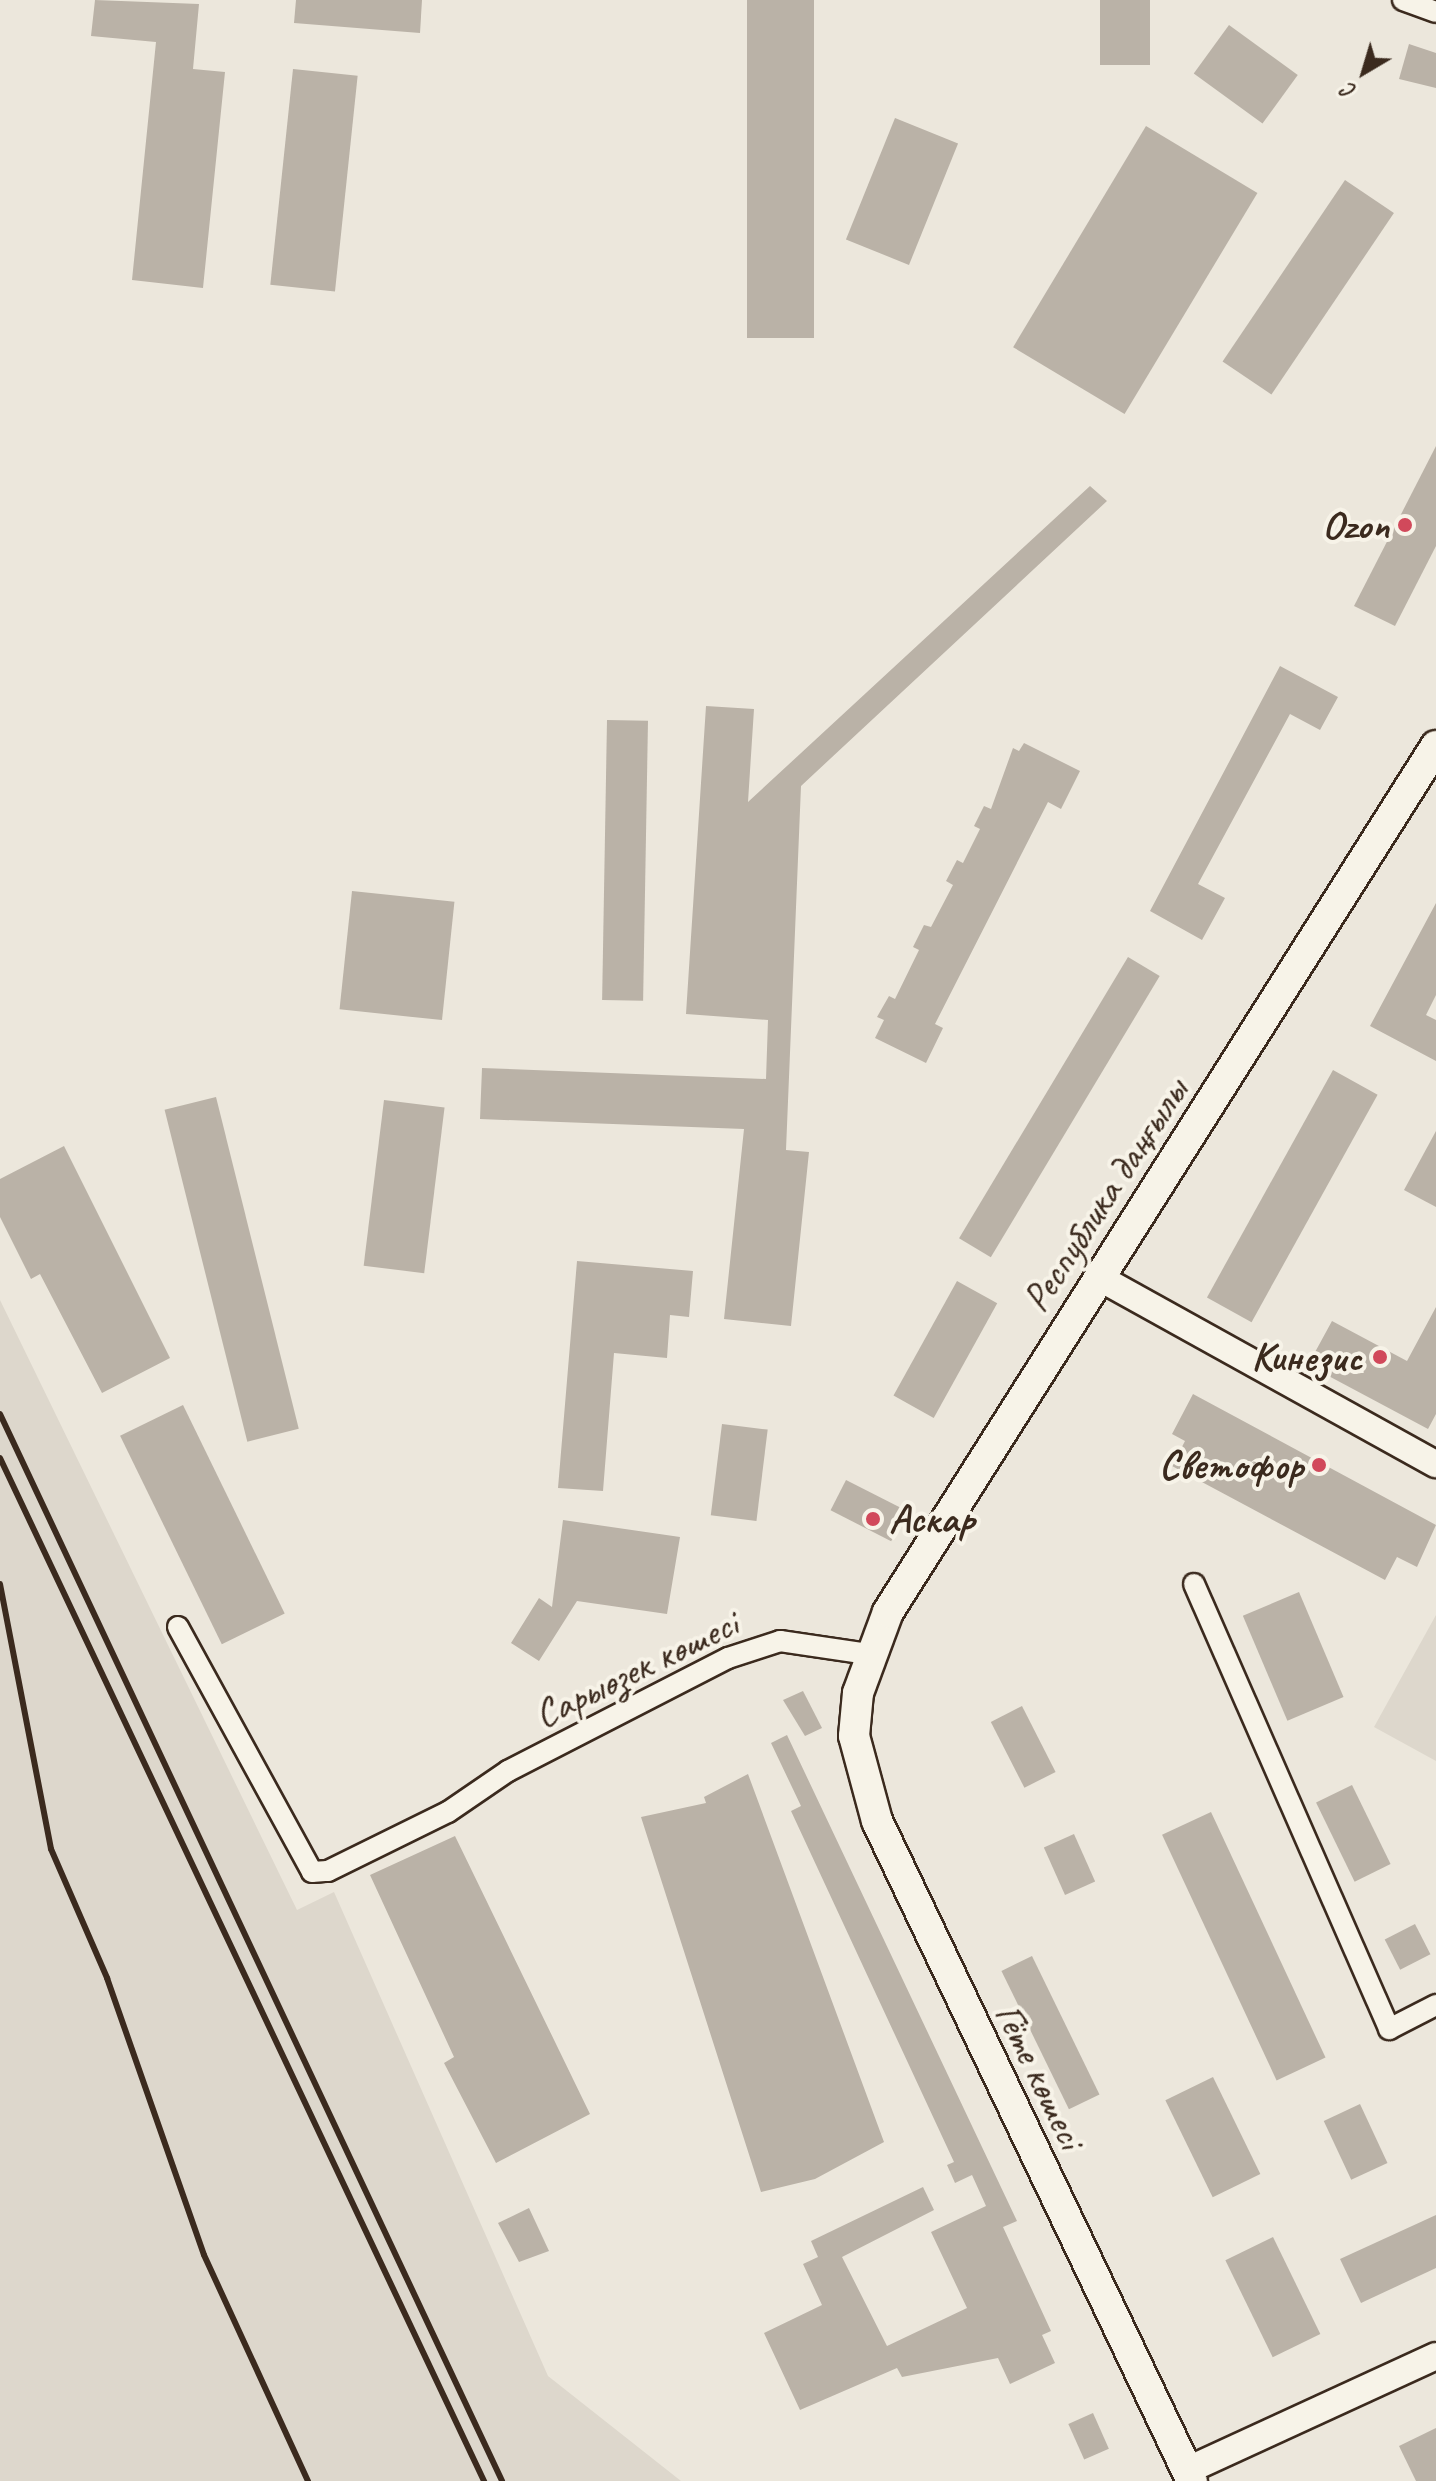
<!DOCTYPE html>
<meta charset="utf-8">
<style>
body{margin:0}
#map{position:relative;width:1436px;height:2481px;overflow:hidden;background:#ece7dc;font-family:Caveat,sans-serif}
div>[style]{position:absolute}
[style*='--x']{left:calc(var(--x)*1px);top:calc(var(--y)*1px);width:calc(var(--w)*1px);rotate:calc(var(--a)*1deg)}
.built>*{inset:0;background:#ddd7cc}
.building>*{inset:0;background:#bab2a7;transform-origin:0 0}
.roads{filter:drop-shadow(2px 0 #3b2a1e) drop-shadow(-2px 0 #3b2a1e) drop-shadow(0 2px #3b2a1e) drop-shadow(0 -2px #3b2a1e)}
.minor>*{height:20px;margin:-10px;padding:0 10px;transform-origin:10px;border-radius:10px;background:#f7f3e8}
.tertiary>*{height:26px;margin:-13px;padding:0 13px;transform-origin:13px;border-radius:13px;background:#f7f3e8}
.secondary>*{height:30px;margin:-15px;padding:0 15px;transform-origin:15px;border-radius:15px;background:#f7f3e8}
.rail>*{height:6px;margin:-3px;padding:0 3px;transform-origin:3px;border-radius:3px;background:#3b2a1e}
.dots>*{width:22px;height:22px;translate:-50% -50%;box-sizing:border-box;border:4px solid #f7f3e8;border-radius:50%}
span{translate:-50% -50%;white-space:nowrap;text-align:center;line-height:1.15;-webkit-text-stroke:8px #f7f3e8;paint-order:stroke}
.poi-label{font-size:40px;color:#3b2a1e;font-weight:700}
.right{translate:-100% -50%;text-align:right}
.left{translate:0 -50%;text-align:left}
.street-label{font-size:40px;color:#3b2a1e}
.north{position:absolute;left:1324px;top:32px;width:80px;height:80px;-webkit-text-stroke:6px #f7f3e8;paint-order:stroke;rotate:218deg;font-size:22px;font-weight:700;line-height:32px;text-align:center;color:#3b2a1e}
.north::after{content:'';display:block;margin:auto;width:28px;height:36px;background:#3b2a1e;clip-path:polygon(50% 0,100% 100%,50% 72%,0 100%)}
</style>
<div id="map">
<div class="built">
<div style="clip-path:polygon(0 1300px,297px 1910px,334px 1892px,548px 2376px,681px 2481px,0 2481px)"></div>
<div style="clip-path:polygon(1436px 1615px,1436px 1761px,1374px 1727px)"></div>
</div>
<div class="building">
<div style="clip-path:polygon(95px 0,199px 4px,193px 69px,225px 72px,203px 288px,132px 280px,156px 42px,91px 36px)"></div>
<div style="clip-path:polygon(296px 0,422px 0,420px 33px,294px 23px)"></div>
<div style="left:747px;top:0;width:67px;height:338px"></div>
<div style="left:1100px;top:0;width:50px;height:65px"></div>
<div style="left:1229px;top:25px;width:85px;height:60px;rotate:36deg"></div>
<div style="clip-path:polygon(1409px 44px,1436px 53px,1436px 88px,1399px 79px)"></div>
<div style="left:293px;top:69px;width:65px;height:217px;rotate:6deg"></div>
<div style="left:895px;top:118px;width:68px;height:131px;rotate:22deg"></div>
<div style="left:1146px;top:126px;width:130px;height:258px;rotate:31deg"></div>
<div style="left:1345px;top:180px;width:59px;height:219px;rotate:34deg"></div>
<div style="clip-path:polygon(1436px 446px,1436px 546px,1395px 626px,1354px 606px)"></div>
<div style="clip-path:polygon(1090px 486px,1107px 501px,801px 786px,786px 1150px,809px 1152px,791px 1326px,724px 1319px,744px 1129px,480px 1119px,482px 1068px,766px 1079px,768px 1020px,686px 1014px,706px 706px,754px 709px,748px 802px)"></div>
<div style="clip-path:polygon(1280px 666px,1338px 697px,1320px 730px,1290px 714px,1198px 884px,1225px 898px,1202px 940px,1150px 911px)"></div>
<div style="left:607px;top:720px;width:41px;height:280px;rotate:1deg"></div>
<div style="clip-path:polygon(1024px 743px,1080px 771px,1061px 809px,1048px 802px,935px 1024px,943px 1028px,926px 1063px,875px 1038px,884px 1020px,877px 1017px,889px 996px,895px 999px,919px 950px,913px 947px,924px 925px,931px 927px,953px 885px,946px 881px,957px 860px,963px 863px,980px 829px,974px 826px,984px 806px,991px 809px,1013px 748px,1019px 751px)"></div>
<div style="left:352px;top:891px;width:103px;height:119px;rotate:6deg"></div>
<div style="clip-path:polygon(1436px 903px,1436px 995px,1426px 1015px,1436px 1020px,1436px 1061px,1370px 1026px)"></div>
<div style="left:1128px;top:957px;width:37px;height:328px;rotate:31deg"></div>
<div style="left:1333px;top:1070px;width:51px;height:260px;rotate:29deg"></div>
<div style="left:216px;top:1097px;width:342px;height:53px;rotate:76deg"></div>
<div style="left:384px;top:1100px;width:61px;height:167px;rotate:7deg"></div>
<div style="clip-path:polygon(1436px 1131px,1436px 1207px,1404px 1190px)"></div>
<div style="clip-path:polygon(64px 1146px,170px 1358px,102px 1393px,40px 1274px,31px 1279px,0 1217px,0 1179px)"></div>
<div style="clip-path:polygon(577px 1261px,693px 1271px,689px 1317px,670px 1315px,667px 1358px,614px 1353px,603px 1491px,558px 1488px)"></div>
<div style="left:957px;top:1281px;width:46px;height:131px;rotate:29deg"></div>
<div style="clip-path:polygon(1436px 1307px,1436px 1414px,1428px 1429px,1308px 1365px,1332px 1321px,1407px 1361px)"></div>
<div style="clip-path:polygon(1193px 1394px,1436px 1525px,1417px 1567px,1397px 1557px,1385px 1580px,1172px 1466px,1185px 1441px,1172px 1434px)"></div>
<div style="left:183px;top:1405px;width:232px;height:70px;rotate:64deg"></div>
<div style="left:722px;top:1424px;width:46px;height:92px;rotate:7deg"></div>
<div style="left:846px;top:1480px;width:68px;height:34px;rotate:27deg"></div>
<div style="clip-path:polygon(563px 1520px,680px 1537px,667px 1614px,577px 1601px,539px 1661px,511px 1643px,539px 1598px,552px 1607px)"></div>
<div style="left:1299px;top:1592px;width:114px;height:61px;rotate:67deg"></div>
<div style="clip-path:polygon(803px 1691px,822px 1728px,805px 1736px,783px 1700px)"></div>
<div style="left:1022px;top:1706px;width:74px;height:35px;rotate:63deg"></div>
<div style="clip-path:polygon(787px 1735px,1017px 2221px,1003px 2227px,1051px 2331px,1042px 2335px,1055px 2363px,1010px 2384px,998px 2358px,902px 2377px,897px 2368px,800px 2410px,764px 2333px,822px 2305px,803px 2264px,818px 2257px,811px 2241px,923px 2187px,934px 2210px,842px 2257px,887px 2346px,967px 2308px,931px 2232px,986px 2206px,972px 2175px,955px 2183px,947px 2165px,954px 2162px,791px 1811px,801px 1806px,771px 1743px)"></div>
<div style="clip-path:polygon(748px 1774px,884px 2142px,815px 2179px,761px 2192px,641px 1817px,706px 1803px,704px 1797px)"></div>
<div style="left:1352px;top:1785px;width:88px;height:40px;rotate:64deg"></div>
<div style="left:1211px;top:1812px;width:271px;height:54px;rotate:65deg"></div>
<div style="left:1074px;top:1834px;width:52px;height:33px;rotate:66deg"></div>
<div style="clip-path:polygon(455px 1836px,590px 2114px,496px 2163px,444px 2063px,454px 2057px,370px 1875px)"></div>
<div style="left:1415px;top:1924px;width:34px;height:34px;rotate:63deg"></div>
<div style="left:1032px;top:1956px;width:154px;height:34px;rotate:64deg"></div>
<div style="left:1213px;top:2077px;width:108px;height:53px;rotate:64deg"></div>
<div style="left:1360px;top:2104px;width:65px;height:40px;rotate:65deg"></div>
<div style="clip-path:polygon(529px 2208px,549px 2251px,519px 2262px,498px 2223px)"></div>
<div style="clip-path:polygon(1436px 2215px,1436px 2268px,1361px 2303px,1340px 2259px)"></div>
<div style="left:1273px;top:2237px;width:108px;height:53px;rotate:64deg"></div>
<div style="left:1093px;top:2413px;width:39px;height:27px;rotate:66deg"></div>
<div style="clip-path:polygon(1436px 2428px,1436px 2481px,1416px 2481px,1399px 2446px)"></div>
</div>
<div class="roads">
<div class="minor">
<div style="--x:1403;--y:0;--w:35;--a:20"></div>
<div style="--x:1194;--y:1584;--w:486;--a:66.3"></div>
<div style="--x:1389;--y:2029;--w:53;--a:-27.1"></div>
<div style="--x:178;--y:1627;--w:279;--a:61.3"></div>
<div style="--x:312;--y:1872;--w:16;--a:-4"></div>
<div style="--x:328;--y:1871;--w:134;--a:-26.2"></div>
<div style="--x:448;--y:1812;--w:73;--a:-34.3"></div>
<div style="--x:508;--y:1771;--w:247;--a:-27.2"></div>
<div style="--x:728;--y:1658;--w:55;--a:-18.1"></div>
<div style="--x:780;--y:1641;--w:89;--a:8.4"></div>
</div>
<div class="tertiary">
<div style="--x:1098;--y:1277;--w:386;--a:29"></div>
<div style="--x:1186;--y:2471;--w:275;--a:-24.7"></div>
</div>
<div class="secondary">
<div style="--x:1192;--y:2481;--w:731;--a:-115.51"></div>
<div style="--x:877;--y:1821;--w:88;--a:-105.1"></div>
<div style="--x:854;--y:1736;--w:43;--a:-84.7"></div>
<div style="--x:858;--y:1693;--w:86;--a:-69.7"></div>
<div style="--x:888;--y:1612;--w:1025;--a:-57.67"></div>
</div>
</div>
<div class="rail">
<div style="--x:0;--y:1414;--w:1179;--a:64.8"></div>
<div style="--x:0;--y:1458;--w:1132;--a:64.68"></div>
<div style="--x:0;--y:1584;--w:270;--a:79.1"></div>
<div style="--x:51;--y:1849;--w:141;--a:66.5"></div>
<div style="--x:107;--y:1978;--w:293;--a:70.7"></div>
<div style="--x:204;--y:2255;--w:249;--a:65.3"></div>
</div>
<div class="dots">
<div style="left:1405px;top:525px;background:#d1495b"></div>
<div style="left:1380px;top:1357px;background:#d1495b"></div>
<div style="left:1319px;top:1465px;background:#d1495b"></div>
<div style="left:873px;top:1519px;background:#d1495b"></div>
</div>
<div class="poi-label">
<span class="right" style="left:1389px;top:525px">Ozon</span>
<span class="right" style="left:1362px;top:1357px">Кинезис</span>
<span class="right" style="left:1303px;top:1465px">Светофор</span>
<span class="left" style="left:889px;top:1519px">Аскар</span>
</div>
<div class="street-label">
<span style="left:1105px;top:1195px;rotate:-57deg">Республика даңғылы</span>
<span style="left:636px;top:1669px;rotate:-26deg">Сарыөзек көшесі</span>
<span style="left:1040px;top:2076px;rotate:64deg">Гёте көшесі</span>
</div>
<div class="north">С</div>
</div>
